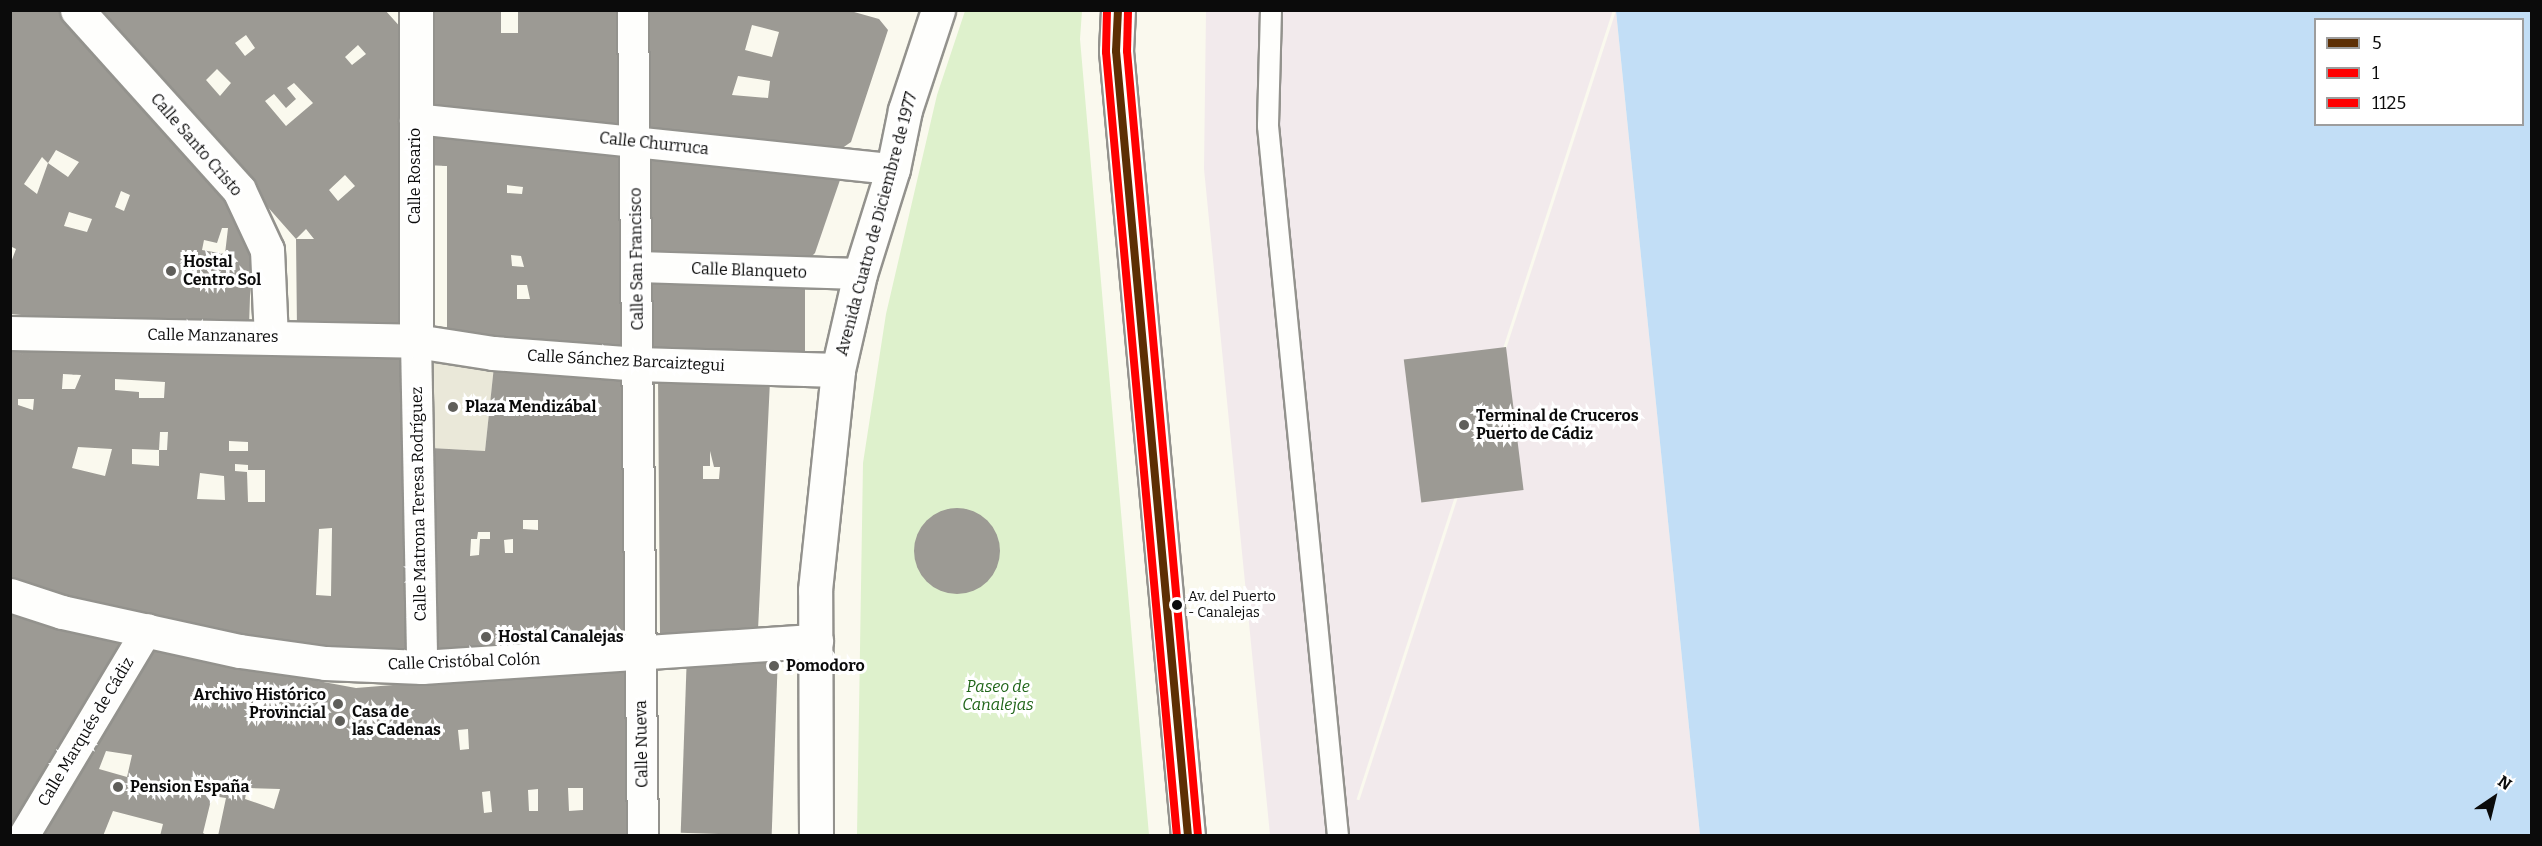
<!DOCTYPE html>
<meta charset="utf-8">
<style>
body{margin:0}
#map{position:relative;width:2542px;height:846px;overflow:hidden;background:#faf9ee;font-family:Bitter,serif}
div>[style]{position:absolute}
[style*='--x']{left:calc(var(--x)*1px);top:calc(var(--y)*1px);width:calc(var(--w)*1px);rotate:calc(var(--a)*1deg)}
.industrial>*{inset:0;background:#f2eaec}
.green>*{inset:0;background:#def1cc}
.plaza>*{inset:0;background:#eae8d9}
.water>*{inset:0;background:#c2def6}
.pier>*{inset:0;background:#faf9ee;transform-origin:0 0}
.building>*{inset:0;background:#9c9a94;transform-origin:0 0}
.round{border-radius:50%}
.roads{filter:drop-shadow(2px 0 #93928d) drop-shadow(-2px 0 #93928d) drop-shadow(0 2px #93928d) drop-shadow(0 -2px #93928d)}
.service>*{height:20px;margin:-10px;padding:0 10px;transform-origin:10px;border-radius:10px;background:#fefefc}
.pedestrian>*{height:30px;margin:-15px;padding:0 15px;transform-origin:15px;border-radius:15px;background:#fefefc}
.minor>*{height:33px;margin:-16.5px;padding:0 16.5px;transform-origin:16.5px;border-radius:16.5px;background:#fefefc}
.tertiary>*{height:33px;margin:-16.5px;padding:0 16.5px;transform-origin:16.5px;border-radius:16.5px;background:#fefefc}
.bus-1>*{height:8px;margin:-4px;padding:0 4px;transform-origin:4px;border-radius:4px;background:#5d2f04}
.bus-2>*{height:8px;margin:-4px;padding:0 4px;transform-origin:4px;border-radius:4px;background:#f00}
.bus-3>*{height:8px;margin:-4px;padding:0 4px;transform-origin:4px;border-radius:4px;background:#f00}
.dots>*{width:16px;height:16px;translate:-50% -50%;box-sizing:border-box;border:3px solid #fff;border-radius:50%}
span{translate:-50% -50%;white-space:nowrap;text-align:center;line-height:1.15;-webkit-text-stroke:6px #fff;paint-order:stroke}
.bus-label{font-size:14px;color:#0b0b0b}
.left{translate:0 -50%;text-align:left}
.street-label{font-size:16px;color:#0b0b0b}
.poi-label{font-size:16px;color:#0b0b0b;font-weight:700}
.right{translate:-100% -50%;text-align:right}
.park-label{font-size:16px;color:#206519;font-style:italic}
.frame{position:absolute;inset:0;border:12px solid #0b0b0b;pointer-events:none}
.legend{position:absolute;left:2314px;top:18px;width:210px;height:108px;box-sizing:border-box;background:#fff;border:2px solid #9d9d9d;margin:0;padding:8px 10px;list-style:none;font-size:18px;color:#0b0b0b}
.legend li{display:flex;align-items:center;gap:12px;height:30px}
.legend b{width:30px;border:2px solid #9d9d9d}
.north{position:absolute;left:2464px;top:768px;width:60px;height:60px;-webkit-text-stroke:4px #fff;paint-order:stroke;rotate:35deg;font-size:16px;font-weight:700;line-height:24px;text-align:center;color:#0b0b0b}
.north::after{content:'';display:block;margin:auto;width:21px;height:27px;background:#0b0b0b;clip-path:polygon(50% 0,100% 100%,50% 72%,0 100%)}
</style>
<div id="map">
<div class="industrial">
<div style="clip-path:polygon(1206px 11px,1616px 11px,1700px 835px,1270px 835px,1204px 169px)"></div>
</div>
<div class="green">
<div style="clip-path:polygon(965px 11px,1082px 11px,1080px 39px,1149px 835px,857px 835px,863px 463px,886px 314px,937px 95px)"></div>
</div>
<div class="plaza">
<div style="clip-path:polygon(416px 341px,494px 366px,485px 451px,431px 448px)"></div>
</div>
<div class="water">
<div style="clip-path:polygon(evenodd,1616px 11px,2531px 11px,2531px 835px,1700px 835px,1616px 11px,2316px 20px,2522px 20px,2522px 124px,2316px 124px,2316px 20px)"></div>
</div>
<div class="pier">
<div style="left:1613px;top:10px;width:3px;height:830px;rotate:18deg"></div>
</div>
<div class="building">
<div style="clip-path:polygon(evenodd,10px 10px,66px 10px,233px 193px,252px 238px,249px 326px,111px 323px,10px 314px,10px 265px,16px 249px,10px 246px,10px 10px,56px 150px,79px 162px,68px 177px,48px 163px,37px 194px,24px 184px,42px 157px,48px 163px,56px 150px,10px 10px,121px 191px,130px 195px,124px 211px,115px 207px,121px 191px,10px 10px,69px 212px,92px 219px,87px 232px,64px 226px,69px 212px,10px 10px,222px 228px,228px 228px,225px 254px,202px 250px,204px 240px,217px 243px,222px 228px)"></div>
<div style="clip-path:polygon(evenodd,94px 10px,385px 10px,403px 30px,404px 330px,297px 329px,296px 239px,94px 10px,246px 35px,255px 48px,245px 56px,235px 43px,246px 35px,94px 10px,358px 45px,366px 54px,352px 65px,345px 57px,358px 45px,94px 10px,217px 69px,231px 83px,220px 96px,206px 80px,217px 69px,94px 10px,294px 83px,313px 103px,286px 126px,265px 101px,274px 94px,286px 108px,296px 99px,287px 88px,294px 83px,94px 10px,345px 175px,355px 186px,338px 201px,329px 190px,345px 175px,94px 10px,306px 229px,314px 239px,296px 239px,306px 229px)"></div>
<div style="clip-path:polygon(423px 10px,501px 10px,501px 33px,518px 33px,518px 12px,523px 10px,623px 10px,623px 133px,423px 112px)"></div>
<div style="clip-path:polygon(evenodd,647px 10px,847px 10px,879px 19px,888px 30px,851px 142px,838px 151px,651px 133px,647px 10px,752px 25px,779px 32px,772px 57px,745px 50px,752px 25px,647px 10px,738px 76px,770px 81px,768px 98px,732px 95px,738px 76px)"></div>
<div style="clip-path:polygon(evenodd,424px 131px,622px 150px,625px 349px,447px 339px,447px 166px,425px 165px,424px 131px,507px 185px,523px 187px,522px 194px,507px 193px,507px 185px,424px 131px,511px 255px,521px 256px,524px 267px,512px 266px,511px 255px,424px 131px,517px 285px,527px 285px,530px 299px,517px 299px,517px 285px)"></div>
<div style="clip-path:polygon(652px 158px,829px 167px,840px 180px,815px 253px,805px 263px,650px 260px)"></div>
<div style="left:653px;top:279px;width:152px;height:72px"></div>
<div style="left:1506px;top:347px;width:144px;height:103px;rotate:83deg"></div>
<div style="clip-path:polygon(evenodd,10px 348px,404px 350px,414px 654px,233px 637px,10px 582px,10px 348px,63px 374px,81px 375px,75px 389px,62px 389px,63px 374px,10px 348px,115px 379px,165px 382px,164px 398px,139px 398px,139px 392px,115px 390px,115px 379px,10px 348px,18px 399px,34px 399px,33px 410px,18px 405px,18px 399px,10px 348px,160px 432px,168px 432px,167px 450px,159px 450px,159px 466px,132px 464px,132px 449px,159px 450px,160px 432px,10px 348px,229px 441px,248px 442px,248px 451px,229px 451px,229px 441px,10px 348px,78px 447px,112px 449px,105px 476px,72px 468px,78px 447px,10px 348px,235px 464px,248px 465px,248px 470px,265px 470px,265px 502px,248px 502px,247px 472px,235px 471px,235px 464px,10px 348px,200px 473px,224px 476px,225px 500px,197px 499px,200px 473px,10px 348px,332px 528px,331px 596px,316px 595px,319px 529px,332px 528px)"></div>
<div style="clip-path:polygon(evenodd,494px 366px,622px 375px,625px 640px,428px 653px,431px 448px,485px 451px,494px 366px,523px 520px,538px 520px,538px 530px,523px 529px,523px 520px,494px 366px,478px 532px,490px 532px,490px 539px,480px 539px,479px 555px,470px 556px,471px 539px,477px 539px,478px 532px,494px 366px,513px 539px,513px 553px,505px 553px,504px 540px,513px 539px)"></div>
<div style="clip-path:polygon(evenodd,658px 377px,770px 381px,758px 630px,660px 636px,658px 377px,710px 451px,714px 467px,720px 467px,719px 479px,703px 479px,703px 466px,710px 466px,710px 451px)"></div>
<div class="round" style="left:914px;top:508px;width:86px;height:86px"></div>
<div style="clip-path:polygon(10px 610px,127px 643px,10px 836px)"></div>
<div style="clip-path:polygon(evenodd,145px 649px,356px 688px,626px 666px,628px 836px,218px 836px,226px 798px,212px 796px,203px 833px,208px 836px,160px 836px,163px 824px,113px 811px,103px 836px,35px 836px,145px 649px,468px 729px,469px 749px,460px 750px,458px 730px,468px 729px,145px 649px,106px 751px,132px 755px,127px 777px,99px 769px,106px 751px,145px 649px,173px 781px,187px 783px,186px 790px,172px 788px,173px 781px,145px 649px,247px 788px,280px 789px,274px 809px,245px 799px,247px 788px,145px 649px,568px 788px,583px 788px,583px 810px,569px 811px,568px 788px,145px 649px,538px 789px,538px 811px,529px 811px,528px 790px,538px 789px,145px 649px,490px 791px,492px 812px,484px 813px,482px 792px,490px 791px)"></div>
<div style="left:778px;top:654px;width:182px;height:91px;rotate:92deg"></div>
</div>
<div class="roads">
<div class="service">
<div style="--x:1271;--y:10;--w:116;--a:91.5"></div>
<div style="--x:1268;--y:126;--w:713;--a:84.37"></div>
</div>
<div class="pedestrian">
<div style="--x:633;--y:10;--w:826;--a:89.31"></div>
<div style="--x:415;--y:119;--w:481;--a:6"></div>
<div style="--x:638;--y:267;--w:222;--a:1.8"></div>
<div style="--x:416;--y:341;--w:326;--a:88.9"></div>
<div style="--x:24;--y:836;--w:241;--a:-59.1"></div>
</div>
<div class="minor">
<div style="--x:77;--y:10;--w:242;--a:48"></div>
<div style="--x:239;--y:190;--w:66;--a:65"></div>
<div style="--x:267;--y:250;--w:87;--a:87.4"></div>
<div style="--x:10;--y:333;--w:406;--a:1.1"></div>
<div style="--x:416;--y:341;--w:78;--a:8.9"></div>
<div style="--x:493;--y:353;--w:145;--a:4.3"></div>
<div style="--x:638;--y:364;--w:200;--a:1.7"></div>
<div style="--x:416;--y:341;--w:331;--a:-90"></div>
<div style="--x:10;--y:595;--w:55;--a:18.1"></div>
<div style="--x:62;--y:612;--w:182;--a:12.4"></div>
<div style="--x:240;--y:651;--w:86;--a:8"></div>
<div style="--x:325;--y:663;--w:97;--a:2.4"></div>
<div style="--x:422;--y:667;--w:395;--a:-3.8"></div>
<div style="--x:816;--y:836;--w:246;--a:-90.2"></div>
<div style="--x:815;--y:590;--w:221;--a:-84"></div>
<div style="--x:838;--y:370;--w:98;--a:-77.1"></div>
<div style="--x:860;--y:274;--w:110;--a:-72.6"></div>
<div style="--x:893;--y:169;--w:60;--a:-78.5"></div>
<div style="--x:905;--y:110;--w:105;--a:-71.7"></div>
</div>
<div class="tertiary">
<div style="--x:1118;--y:10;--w:41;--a:92.8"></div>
<div style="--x:1116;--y:51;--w:788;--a:84.76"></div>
</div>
</div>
<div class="bus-1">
<div style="--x:1118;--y:10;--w:41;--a:92.8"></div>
<div style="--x:1116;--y:51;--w:788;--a:84.76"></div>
</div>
<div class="bus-2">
<div style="--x:1107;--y:10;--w:42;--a:91.4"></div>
<div style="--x:1106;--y:52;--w:787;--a:84.83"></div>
</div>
<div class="bus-3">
<div style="--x:1128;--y:11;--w:40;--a:91.4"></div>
<div style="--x:1127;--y:51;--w:787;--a:84.83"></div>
</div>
<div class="dots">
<div style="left:171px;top:271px;background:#5f5e5a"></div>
<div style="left:453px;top:407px;background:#5f5e5a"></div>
<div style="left:1464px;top:425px;background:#5f5e5a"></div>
<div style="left:1177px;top:605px;background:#0b0b0b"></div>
<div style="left:486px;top:637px;background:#5f5e5a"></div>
<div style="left:774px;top:666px;background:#5f5e5a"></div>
<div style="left:338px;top:704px;background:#5f5e5a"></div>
<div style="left:340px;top:721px;background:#5f5e5a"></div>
<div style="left:118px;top:787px;background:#5f5e5a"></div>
</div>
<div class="bus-label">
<span class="left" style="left:1188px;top:605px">Av. del Puerto<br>- Canalejas</span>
</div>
<div class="street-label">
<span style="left:654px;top:144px;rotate:6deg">Calle Churruca</span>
<span style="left:196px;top:145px;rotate:49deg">Calle Santo Cristo</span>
<span style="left:415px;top:176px;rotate:-90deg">Calle Rosario</span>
<span style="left:877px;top:224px;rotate:-75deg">Avenida Cuatro de Diciembre de 1977</span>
<span style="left:637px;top:259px;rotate:-91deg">Calle San Francisco</span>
<span style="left:749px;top:271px;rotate:2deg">Calle Blanqueto</span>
<span style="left:213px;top:336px;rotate:1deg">Calle Manzanares</span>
<span style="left:626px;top:361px;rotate:3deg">Calle Sánchez Barcaiztegui</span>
<span style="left:419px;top:504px;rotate:-91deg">Calle Matrona Teresa Rodríguez</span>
<span style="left:464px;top:662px;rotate:-2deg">Calle Cristóbal Colón</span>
<span style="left:86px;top:732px;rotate:-59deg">Calle Marqués de Cádiz</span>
<span style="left:642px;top:744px;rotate:-91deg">Calle Nueva</span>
</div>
<div class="poi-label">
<span class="left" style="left:183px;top:271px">Hostal<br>Centro Sol</span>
<span class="left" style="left:465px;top:407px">Plaza Mendizábal</span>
<span class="left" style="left:1476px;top:425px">Terminal de Cruceros<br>Puerto de Cádiz</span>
<span class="left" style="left:498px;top:637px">Hostal Canalejas</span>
<span class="left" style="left:786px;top:666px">Pomodoro</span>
<span class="right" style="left:326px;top:704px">Archivo Histórico<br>Provincial</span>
<span class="left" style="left:352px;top:721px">Casa de<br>las Cadenas</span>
<span class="left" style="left:130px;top:787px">Pension España</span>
</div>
<div class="park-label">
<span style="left:998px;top:696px">Paseo de<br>Canalejas</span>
</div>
<div class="frame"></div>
<ul class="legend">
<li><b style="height:8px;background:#5d2f04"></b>5</li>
<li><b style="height:8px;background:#f00"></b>1</li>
<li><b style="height:8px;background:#f00"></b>1125</li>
</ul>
<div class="north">N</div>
</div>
